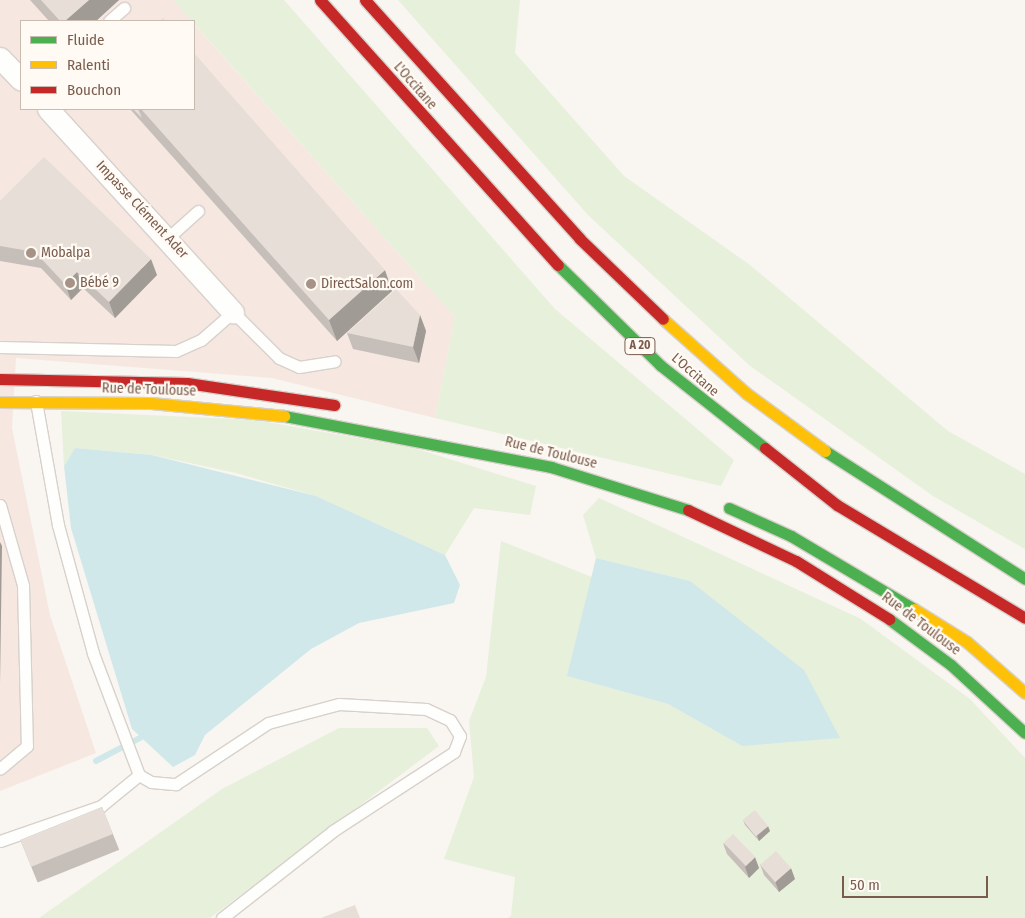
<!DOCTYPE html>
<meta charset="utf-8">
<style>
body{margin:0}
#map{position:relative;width:1025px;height:918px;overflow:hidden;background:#f9f5f0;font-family:"Fira Sans Condensed",sans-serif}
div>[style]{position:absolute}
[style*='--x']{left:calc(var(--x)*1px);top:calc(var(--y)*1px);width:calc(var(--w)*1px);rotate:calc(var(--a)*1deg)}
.commercial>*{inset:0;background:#f6e8e1}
.green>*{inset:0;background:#e7f0db}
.water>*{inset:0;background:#d0e8ea}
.stream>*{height:5.5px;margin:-2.75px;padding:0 2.75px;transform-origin:2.75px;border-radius:2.75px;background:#d0e8ea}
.roads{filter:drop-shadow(1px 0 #d7d1cb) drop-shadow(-1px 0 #d7d1cb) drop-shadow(0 1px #d7d1cb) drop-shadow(0 -1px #d7d1cb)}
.lane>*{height:11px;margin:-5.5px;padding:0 5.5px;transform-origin:5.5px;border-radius:5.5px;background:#fefefd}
.street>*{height:21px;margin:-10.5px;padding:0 10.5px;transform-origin:10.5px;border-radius:10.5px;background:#fefefd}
.fast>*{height:11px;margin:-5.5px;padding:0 5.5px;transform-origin:5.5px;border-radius:5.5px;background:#4caf50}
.slow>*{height:11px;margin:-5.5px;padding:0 5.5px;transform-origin:5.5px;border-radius:5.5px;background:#ffc107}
.jam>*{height:11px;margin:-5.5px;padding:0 5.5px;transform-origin:5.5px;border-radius:5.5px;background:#c62828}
.wall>*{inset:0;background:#c6bfb9;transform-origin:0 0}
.shaded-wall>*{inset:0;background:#a19b96}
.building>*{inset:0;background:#e6ded7;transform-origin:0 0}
.dots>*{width:14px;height:14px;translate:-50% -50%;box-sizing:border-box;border:2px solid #fffaf3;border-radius:50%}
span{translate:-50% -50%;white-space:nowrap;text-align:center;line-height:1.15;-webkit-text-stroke:4.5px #fffaf3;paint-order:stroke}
.shield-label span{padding:1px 4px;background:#fffaf3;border:1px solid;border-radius:4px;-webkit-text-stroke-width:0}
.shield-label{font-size:12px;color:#7a5c4d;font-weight:700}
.street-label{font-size:14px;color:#7a5c4d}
.poi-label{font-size:14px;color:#7a5c4d}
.left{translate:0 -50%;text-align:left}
.legend{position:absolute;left:20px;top:20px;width:175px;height:90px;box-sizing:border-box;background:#fffaf3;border:1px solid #cabbb1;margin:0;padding:6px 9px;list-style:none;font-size:15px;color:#7a5c4d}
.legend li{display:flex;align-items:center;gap:10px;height:25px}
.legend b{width:25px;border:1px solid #cabbb1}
.scale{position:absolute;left:842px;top:876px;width:146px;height:22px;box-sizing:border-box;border:2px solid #7a5c4d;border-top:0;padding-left:6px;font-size:15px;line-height:18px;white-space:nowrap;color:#7a5c4d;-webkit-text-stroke:4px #fffaf3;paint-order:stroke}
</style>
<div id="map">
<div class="commercial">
<div style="clip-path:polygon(0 0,173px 0,192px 21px,21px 21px,21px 109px,194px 109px,194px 24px,455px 317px,435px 418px,272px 378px,16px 358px,12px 428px,50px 615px,96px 753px,0 791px)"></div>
</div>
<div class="green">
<div style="clip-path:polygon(173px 0,284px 0,555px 309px,734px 460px,721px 486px,435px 418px,455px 317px)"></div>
<div style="clip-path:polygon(398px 0,520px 0,515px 53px,624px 176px,750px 265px,948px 431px,1025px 474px,1025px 549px,933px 496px,749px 365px,588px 215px)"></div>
<div style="clip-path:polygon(61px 411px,256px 420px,414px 448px,536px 486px,530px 515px,474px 508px,445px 555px,316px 496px,236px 473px,153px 455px,75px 448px,64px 466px)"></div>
<div style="clip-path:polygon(599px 498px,861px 619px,970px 699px,1025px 758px,1025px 918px,507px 918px,511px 916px,515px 877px,444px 859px,474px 777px,469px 721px,486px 677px,501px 541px,592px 577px,568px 676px,668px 704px,742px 746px,690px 581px,596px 558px,583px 515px)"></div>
<div style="clip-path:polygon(339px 728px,427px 728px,439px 746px,210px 918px,39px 918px,222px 789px)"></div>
</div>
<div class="water">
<div style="clip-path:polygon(75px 448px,152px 455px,316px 496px,445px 555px,460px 585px,454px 603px,359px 623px,311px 649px,205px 735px,195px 755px,173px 767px,132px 729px,71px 528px,64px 466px)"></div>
<div style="clip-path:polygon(596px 558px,690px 581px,804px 670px,840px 738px,742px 746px,668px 704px,567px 676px)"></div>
</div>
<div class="stream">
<div style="--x:96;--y:761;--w:50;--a:-27.6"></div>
</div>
<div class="roads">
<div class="lane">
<div style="--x:109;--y:21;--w:20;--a:-41"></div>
<div style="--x:169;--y:237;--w:39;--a:-42"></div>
<div style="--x:0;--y:347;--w:176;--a:1.3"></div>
<div style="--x:176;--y:351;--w:27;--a:-24"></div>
<div style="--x:201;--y:340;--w:43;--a:-41.2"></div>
<div style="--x:233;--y:312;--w:65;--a:45"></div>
<div style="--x:279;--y:358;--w:22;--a:24"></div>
<div style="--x:299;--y:367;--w:36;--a:-9"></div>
<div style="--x:0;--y:505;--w:83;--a:74"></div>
<div style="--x:23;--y:585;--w:161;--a:88.6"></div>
<div style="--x:27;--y:746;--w:35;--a:140"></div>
<div style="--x:139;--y:775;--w:14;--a:30"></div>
<div style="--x:151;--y:782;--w:25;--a:5"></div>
<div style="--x:176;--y:784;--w:110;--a:-33.5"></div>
<div style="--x:268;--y:723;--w:73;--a:-15"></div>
<div style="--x:339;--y:704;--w:87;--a:3.3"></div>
<div style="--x:426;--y:709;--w:26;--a:25"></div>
<div style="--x:450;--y:720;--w:19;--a:58"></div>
<div style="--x:460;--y:736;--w:17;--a:111"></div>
<div style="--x:454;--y:752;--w:145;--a:146.9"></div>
<div style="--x:333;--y:831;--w:141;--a:141.9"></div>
<div style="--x:0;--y:841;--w:107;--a:-19.1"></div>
<div style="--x:101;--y:806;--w:49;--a:-39.2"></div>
<div style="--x:139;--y:775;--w:130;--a:-110.7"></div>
<div style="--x:93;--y:653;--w:133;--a:-105.3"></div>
<div style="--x:58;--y:525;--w:126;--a:-100.1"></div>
</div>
<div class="street">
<div style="--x:0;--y:58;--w:30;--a:46"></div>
<div style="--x:48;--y:109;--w:275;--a:47.7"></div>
</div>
<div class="fast">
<div style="--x:558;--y:265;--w:143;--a:44.4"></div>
<div style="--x:660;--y:365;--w:134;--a:38.3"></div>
<div style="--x:284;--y:416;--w:272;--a:10.8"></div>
<div style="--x:551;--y:467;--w:144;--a:17.4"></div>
<div style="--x:825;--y:451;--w:237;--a:32.6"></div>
<div style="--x:729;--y:508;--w:68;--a:24.3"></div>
<div style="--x:791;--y:536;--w:143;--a:30.7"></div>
<div style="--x:889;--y:619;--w:77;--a:36.6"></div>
<div style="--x:951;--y:665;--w:100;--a:42.6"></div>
</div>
<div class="slow">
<div style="--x:663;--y:319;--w:111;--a:41.7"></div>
<div style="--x:746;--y:393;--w:98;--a:36.3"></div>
<div style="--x:0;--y:402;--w:151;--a:0.4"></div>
<div style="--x:151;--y:403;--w:134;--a:5.6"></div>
<div style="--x:914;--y:609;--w:62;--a:31.9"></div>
<div style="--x:967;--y:642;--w:77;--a:41.3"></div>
</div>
<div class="jam">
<div style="--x:320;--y:0;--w:356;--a:48.1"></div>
<div style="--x:365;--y:0;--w:321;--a:48"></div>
<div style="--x:580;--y:239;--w:115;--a:43.9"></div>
<div style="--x:0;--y:379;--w:187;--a:1.2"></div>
<div style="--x:187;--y:383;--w:149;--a:8.5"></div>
<div style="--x:765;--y:448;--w:92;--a:38.4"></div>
<div style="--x:837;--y:505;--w:219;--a:31"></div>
<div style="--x:688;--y:510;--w:119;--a:25.3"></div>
<div style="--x:796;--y:561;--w:110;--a:31.9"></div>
</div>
</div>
<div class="wall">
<div style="clip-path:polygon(30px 0,119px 0,96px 21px,49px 21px)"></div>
<div style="clip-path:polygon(130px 109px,194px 109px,392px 291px,337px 341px)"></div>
<div style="clip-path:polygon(0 201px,157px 275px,115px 318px,83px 288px,71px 300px,41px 268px,0 261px)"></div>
<div style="clip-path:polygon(420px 315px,426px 331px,419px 363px,353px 349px,347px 333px)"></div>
<div style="left:102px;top:807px;width:46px;height:88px;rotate:68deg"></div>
<div style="clip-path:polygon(743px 820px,770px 831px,759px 841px,745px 825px)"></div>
<div style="clip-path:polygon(723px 843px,759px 868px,749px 878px,727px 854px)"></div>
<div style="clip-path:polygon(760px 864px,795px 879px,779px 892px,764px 875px)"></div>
</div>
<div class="shaded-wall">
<div style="clip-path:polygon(89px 0,119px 0,96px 21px,65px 21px)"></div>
<div style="clip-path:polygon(151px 259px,157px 275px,115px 318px,109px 302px)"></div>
<div style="clip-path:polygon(385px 270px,392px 291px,337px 341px,329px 320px)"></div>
<div style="clip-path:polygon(77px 272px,83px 288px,71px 300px,65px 284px)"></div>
<div style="clip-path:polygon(420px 315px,426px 331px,419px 363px,413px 347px)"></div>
<div style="clip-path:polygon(0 542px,2px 546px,0 684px)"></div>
<div style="clip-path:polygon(768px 826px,770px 831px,759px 841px,757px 835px)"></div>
<div style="clip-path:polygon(755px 857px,759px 868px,749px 878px,745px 867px)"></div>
<div style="clip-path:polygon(791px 868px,795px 879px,779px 892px,775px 881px)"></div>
</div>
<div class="building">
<div style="clip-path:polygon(41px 0,89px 0,65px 21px,60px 21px)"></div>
<div style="clip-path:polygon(163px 18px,166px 21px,160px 21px)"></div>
<div style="clip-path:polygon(194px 53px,385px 270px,329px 320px,141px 109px,194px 109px)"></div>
<div style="clip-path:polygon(133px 109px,138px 109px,142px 118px)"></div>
<div style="clip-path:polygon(44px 157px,151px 259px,109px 302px,77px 272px,65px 284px,35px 252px,0 246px,0 201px)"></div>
<div style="clip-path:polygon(396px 289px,420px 315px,413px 347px,347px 333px)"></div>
<div style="left:102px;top:807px;width:29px;height:88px;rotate:68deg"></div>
<div style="left:755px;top:810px;width:21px;height:16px;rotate:51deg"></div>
<div style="left:733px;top:834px;width:32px;height:13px;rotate:46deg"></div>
<div style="left:776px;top:851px;width:23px;height:21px;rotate:49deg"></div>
<div style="clip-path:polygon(355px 905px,360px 918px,321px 918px)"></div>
</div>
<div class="dots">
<div style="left:31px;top:253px;background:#a69286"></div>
<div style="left:70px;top:283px;background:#a69286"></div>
<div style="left:311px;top:284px;background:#a69286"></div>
</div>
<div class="shield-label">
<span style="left:640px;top:346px">A 20</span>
</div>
<div class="street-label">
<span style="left:415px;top:86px;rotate:49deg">L'Occitane</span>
<span style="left:142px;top:210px;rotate:47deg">Impasse Clément Ader</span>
<span style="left:695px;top:375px;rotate:41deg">L'Occitane</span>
<span style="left:149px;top:390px;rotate:2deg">Rue de Toulouse</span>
<span style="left:551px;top:453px;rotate:14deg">Rue de Toulouse</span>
<span style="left:921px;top:624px;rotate:37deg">Rue de Toulouse</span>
</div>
<div class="poi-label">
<span class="left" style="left:41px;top:253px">Mobalpa</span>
<span class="left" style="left:80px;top:283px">Bébé 9</span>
<span class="left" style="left:321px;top:284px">DirectSalon.com</span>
</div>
<ul class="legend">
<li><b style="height:6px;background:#4caf50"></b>Fluide</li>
<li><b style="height:6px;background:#ffc107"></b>Ralenti</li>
<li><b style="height:6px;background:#c62828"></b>Bouchon</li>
</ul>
<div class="scale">50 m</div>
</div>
